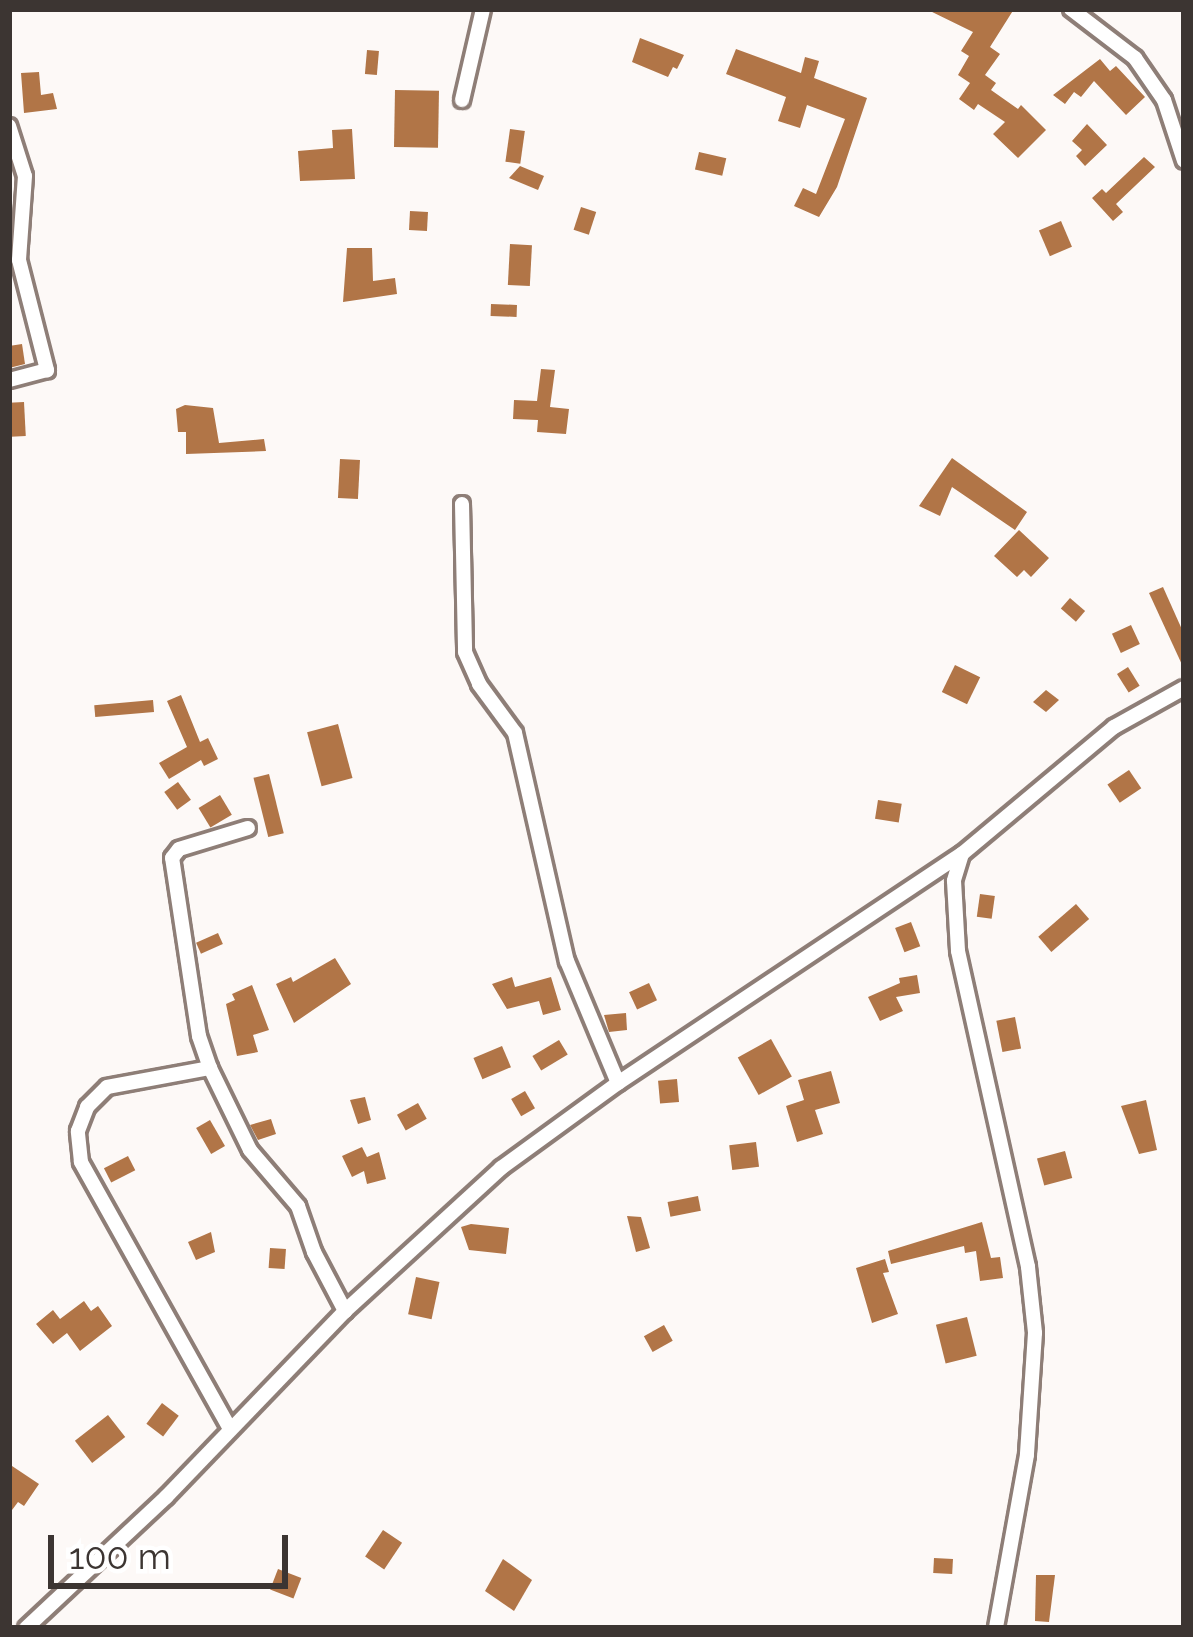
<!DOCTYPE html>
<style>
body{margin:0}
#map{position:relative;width:1193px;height:1637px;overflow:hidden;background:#fdf9f7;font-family:Raleway,sans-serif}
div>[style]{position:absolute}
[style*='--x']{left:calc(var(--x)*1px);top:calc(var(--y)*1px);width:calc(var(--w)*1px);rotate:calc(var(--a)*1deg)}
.building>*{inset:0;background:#b17547;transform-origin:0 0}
.roads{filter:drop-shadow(3px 0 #8e7e77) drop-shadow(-3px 0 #8e7e77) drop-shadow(0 3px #8e7e77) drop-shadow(0 -3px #8e7e77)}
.minor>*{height:14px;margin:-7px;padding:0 7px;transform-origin:7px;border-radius:7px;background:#fff}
span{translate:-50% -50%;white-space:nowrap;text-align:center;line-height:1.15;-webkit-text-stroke:12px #fff;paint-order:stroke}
.frame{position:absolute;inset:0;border:12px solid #3c3532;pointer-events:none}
.scale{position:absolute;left:48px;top:1535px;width:240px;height:54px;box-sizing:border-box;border:6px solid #3c3532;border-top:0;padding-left:15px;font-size:36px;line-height:42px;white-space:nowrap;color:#3c3532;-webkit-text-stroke:9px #fff;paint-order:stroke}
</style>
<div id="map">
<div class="building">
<div style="clip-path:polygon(926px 9px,1014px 9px,990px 47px,1000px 54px,985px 75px,996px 83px,991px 90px,1018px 109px,1021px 105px,1046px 130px,1018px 158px,993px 134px,1005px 122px,978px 104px,974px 110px,959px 99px,970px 83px,958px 75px,969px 56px,961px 51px,973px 32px)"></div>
<div style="clip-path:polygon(640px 38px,684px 55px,677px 69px,673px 67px,668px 77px,632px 62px)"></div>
<div style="clip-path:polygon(736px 49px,801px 73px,805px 57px,819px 61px,814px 78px,867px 98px,837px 187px,819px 217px,794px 206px,803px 188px,816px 194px,845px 119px,807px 105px,800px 128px,778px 121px,786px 97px,726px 74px)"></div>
<div style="left:367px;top:50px;width:12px;height:24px;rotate:5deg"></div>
<div style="clip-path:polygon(1100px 59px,1110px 71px,1116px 66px,1145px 97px,1126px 115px,1094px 81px,1081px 97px,1074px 92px,1065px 104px,1053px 95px)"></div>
<div style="clip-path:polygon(39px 72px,41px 95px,53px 93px,57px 109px,24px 113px,21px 73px)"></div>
<div style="left:395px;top:90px;width:44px;height:57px;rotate:1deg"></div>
<div style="clip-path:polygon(1087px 124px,1107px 145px,1085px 166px,1076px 156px,1082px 150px,1072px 141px)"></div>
<div style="clip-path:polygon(352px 129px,355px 179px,300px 181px,298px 151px,333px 148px,332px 130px)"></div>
<div style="left:510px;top:129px;width:15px;height:33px;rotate:8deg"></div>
<div style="left:699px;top:152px;width:28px;height:18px;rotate:13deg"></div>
<div style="clip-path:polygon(1144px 157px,1155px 167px,1116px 204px,1123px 212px,1113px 221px,1092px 198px,1102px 189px,1106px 193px)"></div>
<div style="clip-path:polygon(520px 166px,544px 176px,538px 190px,509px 178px)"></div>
<div style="left:581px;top:207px;width:16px;height:24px;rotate:18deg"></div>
<div style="left:410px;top:211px;width:18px;height:19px;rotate:3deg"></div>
<div style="left:1061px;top:221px;width:28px;height:24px;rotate:67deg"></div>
<div style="left:510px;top:244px;width:22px;height:41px;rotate:3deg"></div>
<div style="clip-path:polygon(347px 248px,372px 248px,373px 281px,395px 278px,397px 294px,343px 302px)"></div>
<div style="left:491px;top:304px;width:26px;height:12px;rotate:2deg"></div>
<div style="clip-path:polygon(22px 344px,25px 364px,9px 368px,9px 346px)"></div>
<div style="clip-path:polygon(541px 369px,555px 370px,550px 407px,569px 409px,566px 434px,537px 432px,538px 420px,513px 419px,514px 400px,537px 401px)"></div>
<div style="left:24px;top:402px;width:34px;height:15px;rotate:87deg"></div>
<div style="clip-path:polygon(185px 405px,213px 408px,219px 443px,264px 439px,266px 451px,186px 454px,186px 432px,178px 432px,176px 409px)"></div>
<div style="clip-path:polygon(952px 458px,1027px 512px,1015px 530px,952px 487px,940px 516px,919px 506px)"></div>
<div style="left:340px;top:459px;width:20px;height:39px;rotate:3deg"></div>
<div style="clip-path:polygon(1019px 530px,1049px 558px,1031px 577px,1024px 570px,1017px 577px,994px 556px)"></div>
<div style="clip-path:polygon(1163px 587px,1184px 634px,1184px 669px,1149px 593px)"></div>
<div style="left:1070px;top:598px;width:20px;height:14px;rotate:41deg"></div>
<div style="left:1131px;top:625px;width:21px;height:21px;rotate:65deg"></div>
<div style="left:955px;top:665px;width:28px;height:30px;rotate:26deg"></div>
<div style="left:1128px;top:667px;width:22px;height:13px;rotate:58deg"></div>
<div style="clip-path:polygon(1046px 690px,1059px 700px,1046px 712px,1033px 702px)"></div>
<div style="clip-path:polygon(181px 695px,200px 742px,208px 738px,218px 759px,204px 766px,201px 760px,169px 779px,159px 763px,187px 747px,167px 701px)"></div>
<div style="left:153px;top:700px;width:12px;height:59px;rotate:85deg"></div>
<div style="left:338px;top:724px;width:56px;height:32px;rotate:75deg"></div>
<div style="left:1129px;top:770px;width:22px;height:26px;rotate:56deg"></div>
<div style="left:269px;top:774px;width:61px;height:16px;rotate:76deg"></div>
<div style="left:178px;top:782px;width:22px;height:17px;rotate:54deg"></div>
<div style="left:220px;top:795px;width:23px;height:25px;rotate:59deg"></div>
<div style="left:878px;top:800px;width:24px;height:19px;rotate:9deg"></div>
<div style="left:980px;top:894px;width:15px;height:23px;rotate:8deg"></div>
<div style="left:1076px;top:904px;width:20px;height:50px;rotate:49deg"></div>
<div style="left:911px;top:922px;width:26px;height:17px;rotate:69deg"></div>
<div style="left:218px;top:933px;width:12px;height:24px;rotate:66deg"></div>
<div style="clip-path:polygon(335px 958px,351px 984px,294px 1023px,276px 984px,291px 977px,293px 982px)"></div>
<div style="clip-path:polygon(917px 975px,920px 993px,896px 997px,903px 1011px,880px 1021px,868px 997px,900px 983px,899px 978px)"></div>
<div style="clip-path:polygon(512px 977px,515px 987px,551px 977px,561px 1010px,543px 1015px,539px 1001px,507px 1009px,492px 984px)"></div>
<div style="left:649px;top:983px;width:19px;height:22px;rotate:65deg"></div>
<div style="clip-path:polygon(252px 985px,269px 1030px,253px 1035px,258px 1052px,237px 1056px,226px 1004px,235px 1000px,232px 994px)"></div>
<div style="clip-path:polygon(626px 1013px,627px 1030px,609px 1032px,604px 1015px)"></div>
<div style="left:1015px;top:1017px;width:32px;height:19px;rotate:79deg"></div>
<div style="left:771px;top:1039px;width:43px;height:38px;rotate:61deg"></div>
<div style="left:559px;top:1040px;width:17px;height:31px;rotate:59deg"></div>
<div style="left:502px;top:1046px;width:23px;height:31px;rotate:67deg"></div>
<div style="clip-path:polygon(831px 1071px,840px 1103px,815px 1110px,823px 1134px,797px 1142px,786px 1106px,804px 1100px,798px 1080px)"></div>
<div style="left:677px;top:1079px;width:23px;height:19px;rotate:85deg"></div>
<div style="left:525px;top:1091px;width:20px;height:16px;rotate:60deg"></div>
<div style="clip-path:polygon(365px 1097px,371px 1120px,358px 1124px,350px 1100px)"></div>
<div style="clip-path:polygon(1146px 1100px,1157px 1150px,1139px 1154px,1121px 1106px)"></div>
<div style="left:418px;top:1103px;width:18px;height:24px;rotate:61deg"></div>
<div style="clip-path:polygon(271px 1119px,276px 1134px,258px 1140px,250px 1125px)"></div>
<div style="left:210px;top:1120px;width:30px;height:16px;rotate:60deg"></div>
<div style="left:756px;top:1142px;width:25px;height:27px;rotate:83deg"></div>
<div style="clip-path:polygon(362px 1147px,367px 1157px,379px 1152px,386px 1179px,367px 1184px,364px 1171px,352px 1177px,342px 1156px)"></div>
<div style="left:1065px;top:1151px;width:28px;height:29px;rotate:75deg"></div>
<div style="left:128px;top:1156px;width:16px;height:27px;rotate:63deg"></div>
<div style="left:698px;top:1196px;width:15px;height:31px;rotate:79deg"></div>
<div style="clip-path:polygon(627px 1216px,641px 1217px,650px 1248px,636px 1252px)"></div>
<div style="clip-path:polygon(982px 1222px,991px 1258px,1000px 1257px,1003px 1278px,980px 1281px,976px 1251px,965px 1253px,964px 1246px,891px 1264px,888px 1251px)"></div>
<div style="clip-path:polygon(471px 1224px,509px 1228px,506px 1254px,469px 1250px,461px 1227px)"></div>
<div style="clip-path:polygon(211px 1232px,215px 1252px,196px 1260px,188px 1242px)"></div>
<div style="left:270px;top:1248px;width:16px;height:20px;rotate:4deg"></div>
<div style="clip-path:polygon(885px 1259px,889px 1272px,883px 1273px,898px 1314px,872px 1323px,856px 1268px)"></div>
<div style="left:416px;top:1277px;width:24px;height:38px;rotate:12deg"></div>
<div style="clip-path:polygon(84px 1301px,91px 1311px,98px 1306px,112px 1326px,80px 1351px,67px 1333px,53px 1344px,36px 1324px,53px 1310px,60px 1319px)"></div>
<div style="left:967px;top:1317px;width:40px;height:32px;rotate:76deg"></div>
<div style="left:664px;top:1325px;width:18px;height:23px;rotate:61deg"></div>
<div style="left:162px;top:1403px;width:21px;height:26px;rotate:37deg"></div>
<div style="left:108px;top:1415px;width:28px;height:42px;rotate:52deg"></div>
<div style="clip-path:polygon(9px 1464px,39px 1484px,24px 1506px,18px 1502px,9px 1514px)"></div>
<div style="left:383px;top:1530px;width:23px;height:32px;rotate:34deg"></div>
<div style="left:934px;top:1558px;width:19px;height:15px;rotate:3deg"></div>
<div style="clip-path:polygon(503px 1559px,532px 1580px,514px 1611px,485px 1591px)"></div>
<div style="left:278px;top:1569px;width:25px;height:22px;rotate:21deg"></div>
<div style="clip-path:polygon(1036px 1575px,1055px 1575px,1049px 1622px,1035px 1621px)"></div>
</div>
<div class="roads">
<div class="minor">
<div style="--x:1071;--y:9;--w:81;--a:37.4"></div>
<div style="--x:1135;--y:58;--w:51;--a:55.4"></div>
<div style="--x:1164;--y:100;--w:64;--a:71.8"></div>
<div style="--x:462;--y:100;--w:93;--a:-77"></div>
<div style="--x:9;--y:126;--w:52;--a:72.3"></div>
<div style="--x:25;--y:176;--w:84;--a:94.1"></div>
<div style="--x:19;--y:260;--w:114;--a:75.7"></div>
<div style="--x:47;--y:370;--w:39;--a:165"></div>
<div style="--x:462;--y:504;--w:148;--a:88.8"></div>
<div style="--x:465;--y:652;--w:35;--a:66"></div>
<div style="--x:479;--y:684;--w:61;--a:53.7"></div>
<div style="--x:515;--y:733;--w:234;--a:77.2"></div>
<div style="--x:567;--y:961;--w:132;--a:67.3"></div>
<div style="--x:962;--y:854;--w:28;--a:107"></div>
<div style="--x:954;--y:881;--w:70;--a:86.7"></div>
<div style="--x:958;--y:951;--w:324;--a:77.5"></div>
<div style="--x:1028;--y:1267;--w:66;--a:83.9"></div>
<div style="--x:1035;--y:1333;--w:122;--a:93.8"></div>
<div style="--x:1027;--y:1455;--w:176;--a:100.2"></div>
<div style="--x:210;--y:1068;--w:34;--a:-109"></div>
<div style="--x:199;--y:1036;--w:180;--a:-98.6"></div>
<div style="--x:172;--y:858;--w:11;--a:-52"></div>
<div style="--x:179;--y:849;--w:72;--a:-16.9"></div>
<div style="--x:229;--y:1427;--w:304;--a:-119.2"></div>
<div style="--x:81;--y:1162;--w:31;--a:-96"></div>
<div style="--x:78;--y:1131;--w:26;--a:-69"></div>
<div style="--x:87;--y:1107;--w:28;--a:-45"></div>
<div style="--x:107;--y:1087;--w:105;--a:-10.5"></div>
<div style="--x:210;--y:1068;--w:91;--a:64"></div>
<div style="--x:250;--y:1150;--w:74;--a:49.4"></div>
<div style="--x:298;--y:1206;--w:49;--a:70.8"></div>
<div style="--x:314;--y:1252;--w:67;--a:62.3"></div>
<div style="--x:26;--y:1628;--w:192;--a:-43.1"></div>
<div style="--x:166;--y:1497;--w:258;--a:-46.1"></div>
<div style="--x:345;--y:1311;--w:212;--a:-42.5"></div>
<div style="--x:501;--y:1168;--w:145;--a:-36"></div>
<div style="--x:618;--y:1083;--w:413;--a:-33.7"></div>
<div style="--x:962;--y:854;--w:198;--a:-39.9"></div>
<div style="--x:1114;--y:727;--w:80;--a:-29.1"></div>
</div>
</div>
<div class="frame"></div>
<div class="scale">100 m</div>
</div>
